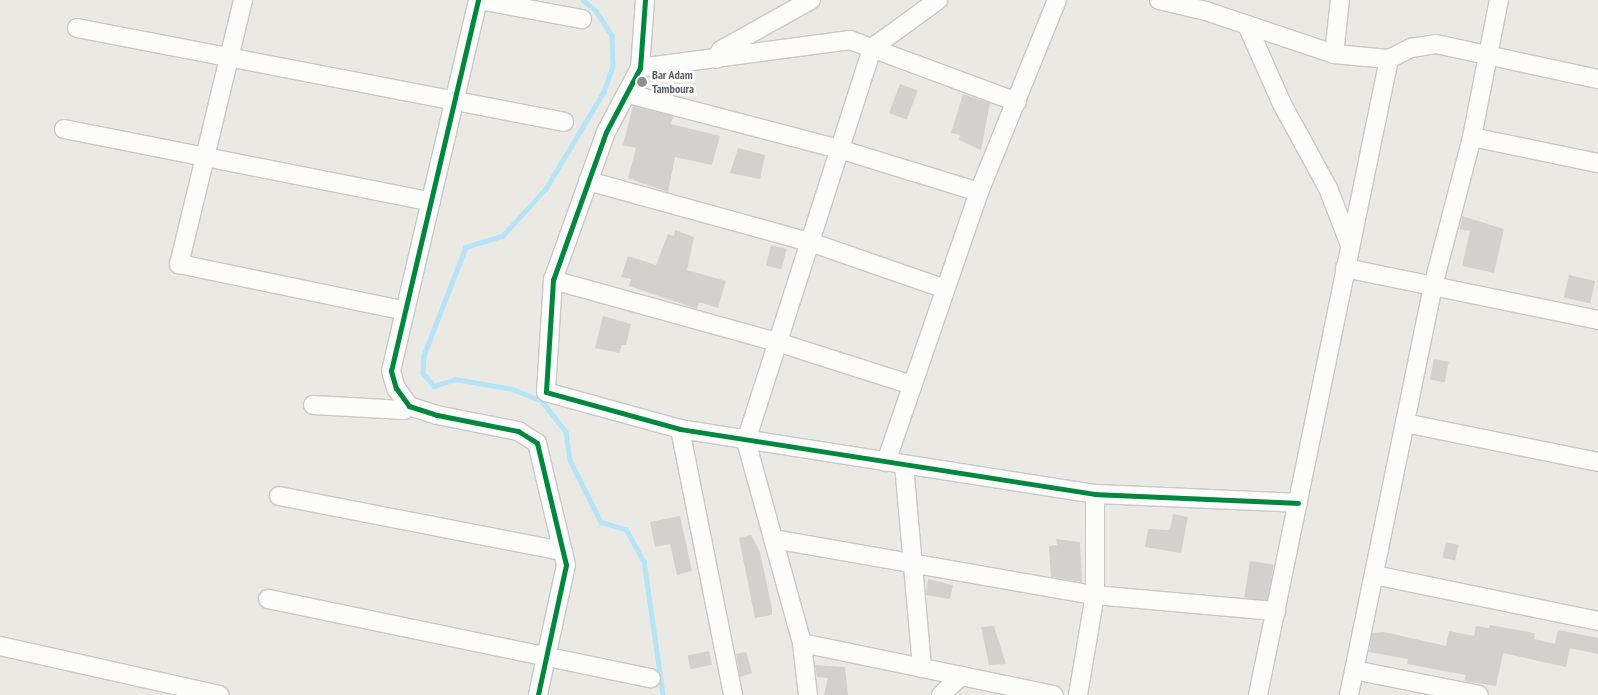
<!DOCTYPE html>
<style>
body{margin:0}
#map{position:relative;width:1598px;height:695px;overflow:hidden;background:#ebe9e4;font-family:"PT Sans Narrow",sans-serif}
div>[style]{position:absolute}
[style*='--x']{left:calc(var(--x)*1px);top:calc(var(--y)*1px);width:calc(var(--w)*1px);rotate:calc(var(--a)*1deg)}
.stream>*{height:4.5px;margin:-2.25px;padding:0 2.25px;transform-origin:2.25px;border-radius:2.25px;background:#b6e4f7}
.building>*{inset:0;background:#d2d1ce;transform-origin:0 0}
.roads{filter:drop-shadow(1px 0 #c7c8c7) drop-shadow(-1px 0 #c7c8c7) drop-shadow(0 1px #c7c8c7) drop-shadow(0 -1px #c7c8c7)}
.minor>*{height:18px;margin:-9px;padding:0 9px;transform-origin:9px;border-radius:9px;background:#fcfcfb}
.cycleway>*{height:5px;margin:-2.5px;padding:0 2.5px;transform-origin:2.5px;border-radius:2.5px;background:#00873e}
.dots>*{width:14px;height:14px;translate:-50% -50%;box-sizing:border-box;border:2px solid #fff;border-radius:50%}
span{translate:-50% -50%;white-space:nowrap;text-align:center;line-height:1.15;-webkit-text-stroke:5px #fff;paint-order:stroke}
.poi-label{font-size:12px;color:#5a5f64;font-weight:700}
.left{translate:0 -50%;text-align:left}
</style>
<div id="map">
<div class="stream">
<div style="--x:583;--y:0;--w:17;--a:40"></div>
<div style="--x:596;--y:11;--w:30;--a:57"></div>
<div style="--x:612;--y:36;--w:30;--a:88"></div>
<div style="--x:613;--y:66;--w:28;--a:109"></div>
<div style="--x:604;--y:92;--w:113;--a:120.9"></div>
<div style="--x:546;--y:189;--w:64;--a:132.5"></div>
<div style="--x:503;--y:236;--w:39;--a:163"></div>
<div style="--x:466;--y:247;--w:117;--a:111.1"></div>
<div style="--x:424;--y:356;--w:17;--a:93"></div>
<div style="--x:423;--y:373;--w:17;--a:50"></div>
<div style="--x:434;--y:386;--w:22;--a:-18"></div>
<div style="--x:455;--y:379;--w:59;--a:9.8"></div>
<div style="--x:513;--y:389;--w:31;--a:22"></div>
<div style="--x:542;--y:401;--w:39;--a:52"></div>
<div style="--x:566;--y:432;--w:28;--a:82"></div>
<div style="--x:570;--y:460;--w:69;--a:63.4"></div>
<div style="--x:601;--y:522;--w:26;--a:16"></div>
<div style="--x:626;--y:529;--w:37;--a:61"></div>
<div style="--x:644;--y:561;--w:135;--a:81.9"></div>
</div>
<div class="building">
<div style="left:900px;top:84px;width:19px;height:31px;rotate:21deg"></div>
<div style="clip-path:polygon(963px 94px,990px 103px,981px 150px,959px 140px,960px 135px,951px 133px)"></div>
<div style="clip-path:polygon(633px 106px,673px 116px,671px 124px,720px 136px,712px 165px,675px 157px,668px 192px,628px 178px,636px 148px,623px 145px)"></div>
<div style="clip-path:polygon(738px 148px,765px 155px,760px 179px,730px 173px)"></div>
<div style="clip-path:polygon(1462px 216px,1504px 229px,1494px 273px,1462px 266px,1470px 231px,1460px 229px)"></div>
<div style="clip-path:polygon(675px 230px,694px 237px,687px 270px,726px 281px,718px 308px,699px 302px,697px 309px,629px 286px,631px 279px,621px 277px,628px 256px,656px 265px,668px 234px,674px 236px)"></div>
<div style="left:771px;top:245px;width:16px;height:21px;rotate:14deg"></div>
<div style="left:1569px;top:275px;width:27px;height:23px;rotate:13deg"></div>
<div style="clip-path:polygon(603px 316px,631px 324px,626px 345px,622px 345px,619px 353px,595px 348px)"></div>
<div style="left:1434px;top:359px;width:15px;height:21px;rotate:11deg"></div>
<div style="clip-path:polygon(1173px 514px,1188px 517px,1181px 553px,1145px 547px,1148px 529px,1170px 530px)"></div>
<div style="clip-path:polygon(680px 516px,692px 571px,677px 575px,670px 544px,655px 547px,650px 522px)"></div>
<div style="clip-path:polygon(751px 535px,760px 552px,772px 609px,772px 615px,755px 618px,739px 538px)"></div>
<div style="clip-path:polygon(1056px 539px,1080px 542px,1082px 582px,1051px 577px,1049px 546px,1057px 545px)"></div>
<div style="left:1446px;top:542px;width:13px;height:16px;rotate:13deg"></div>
<div style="left:1250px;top:561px;width:24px;height:37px;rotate:9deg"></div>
<div style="clip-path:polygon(928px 579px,953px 585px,950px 599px,926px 595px)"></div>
<div style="clip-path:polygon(1490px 625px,1535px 633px,1534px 639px,1555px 644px,1558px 630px,1598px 638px,1598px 654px,1570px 648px,1566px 667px,1503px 653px,1496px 686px,1464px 681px,1466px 675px,1407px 664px,1408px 659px,1369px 652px,1372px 633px,1384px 632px,1446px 646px,1449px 631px,1474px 636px,1476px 626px,1489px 628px)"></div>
<div style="clip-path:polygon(994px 626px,1006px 664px,989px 665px,981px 627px)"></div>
<div style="left:709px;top:651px;width:14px;height:22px;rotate:78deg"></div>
<div style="clip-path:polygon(746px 652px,752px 673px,740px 677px,736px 654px)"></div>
<div style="clip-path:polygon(815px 665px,845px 667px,848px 695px,824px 695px,828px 678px,817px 677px)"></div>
</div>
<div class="roads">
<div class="minor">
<div style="--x:243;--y:0;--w:272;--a:103.6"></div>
<div style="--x:179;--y:264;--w:231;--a:11.7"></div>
<div style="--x:478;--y:0;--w:381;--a:103.2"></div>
<div style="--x:391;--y:371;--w:18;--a:74"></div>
<div style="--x:396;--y:388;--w:22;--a:54"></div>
<div style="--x:409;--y:406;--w:29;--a:18"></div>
<div style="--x:437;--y:415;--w:83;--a:11.2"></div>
<div style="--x:518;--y:431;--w:22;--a:32"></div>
<div style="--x:537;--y:443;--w:125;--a:76.6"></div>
<div style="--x:566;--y:565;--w:133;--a:102.2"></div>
<div style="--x:479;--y:0;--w:105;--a:10.5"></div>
<div style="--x:645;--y:0;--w:68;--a:94.2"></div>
<div style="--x:640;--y:68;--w:72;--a:118"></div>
<div style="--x:606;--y:132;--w:157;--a:109.7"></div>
<div style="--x:553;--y:280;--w:112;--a:93.6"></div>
<div style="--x:546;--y:392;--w:139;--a:15.4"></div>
<div style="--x:680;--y:429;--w:420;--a:8.9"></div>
<div style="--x:1095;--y:494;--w:203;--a:2.5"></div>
<div style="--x:1159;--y:0;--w:48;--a:13.2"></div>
<div style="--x:1206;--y:11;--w:135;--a:18.6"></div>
<div style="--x:1334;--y:54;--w:55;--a:5.2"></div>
<div style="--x:1389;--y:59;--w:25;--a:-27"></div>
<div style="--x:1411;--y:48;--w:25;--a:-9"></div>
<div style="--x:1436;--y:44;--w:166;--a:12.2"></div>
<div style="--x:1247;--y:25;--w:86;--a:66.1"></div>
<div style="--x:1282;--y:104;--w:96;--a:61.3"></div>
<div style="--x:1328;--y:188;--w:61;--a:68.9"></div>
<div style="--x:77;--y:28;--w:496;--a:10.9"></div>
<div style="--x:1334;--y:54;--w:54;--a:-83.7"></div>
<div style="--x:716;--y:59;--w:10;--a:-61"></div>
<div style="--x:721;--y:50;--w:103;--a:-29.1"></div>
<div style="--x:640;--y:68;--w:212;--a:-7.6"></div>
<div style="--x:850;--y:40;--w:178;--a:20.4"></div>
<div style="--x:629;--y:94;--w:217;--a:14.7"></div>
<div style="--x:839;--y:149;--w:146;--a:17.1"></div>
<div style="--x:64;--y:129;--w:374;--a:11.2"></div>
<div style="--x:1472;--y:137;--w:129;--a:11.7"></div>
<div style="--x:588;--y:181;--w:230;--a:15.4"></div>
<div style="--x:810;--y:242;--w:141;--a:19.1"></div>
<div style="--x:1345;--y:268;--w:258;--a:11.6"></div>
<div style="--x:553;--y:280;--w:232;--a:15.5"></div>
<div style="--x:777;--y:342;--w:142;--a:17.7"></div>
<div style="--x:313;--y:405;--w:91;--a:3.1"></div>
<div style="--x:404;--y:410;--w:6;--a:-39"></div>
<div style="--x:1405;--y:423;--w:197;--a:11.4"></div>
<div style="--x:680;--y:429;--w:271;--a:78.7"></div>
<div style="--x:886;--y:462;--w:286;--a:-71"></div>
<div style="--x:979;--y:192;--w:207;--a:-67.9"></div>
<div style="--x:904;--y:465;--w:204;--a:84.9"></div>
<div style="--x:279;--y:496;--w:289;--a:11"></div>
<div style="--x:773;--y:539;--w:327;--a:9.9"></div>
<div style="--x:1095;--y:595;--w:182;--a:5.1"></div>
<div style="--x:1374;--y:575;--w:229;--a:11.6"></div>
<div style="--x:268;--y:599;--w:391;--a:11.7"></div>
<div style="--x:802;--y:643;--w:257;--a:11.7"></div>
<div style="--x:0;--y:646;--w:225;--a:12.6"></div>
<div style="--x:1354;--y:670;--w:127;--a:11.3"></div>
<div style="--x:808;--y:695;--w:52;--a:-96.6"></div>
<div style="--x:802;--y:643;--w:210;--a:-105.5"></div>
<div style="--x:746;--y:441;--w:413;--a:-72.2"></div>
<div style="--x:872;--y:48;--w:82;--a:-36"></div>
<div style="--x:941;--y:695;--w:28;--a:-44"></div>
<div style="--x:1078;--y:695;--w:101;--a:-80.4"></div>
<div style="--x:1095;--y:595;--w:101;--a:-90"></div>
<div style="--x:1258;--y:695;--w:649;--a:-78.36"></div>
<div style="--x:1349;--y:695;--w:418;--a:-78.4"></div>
<div style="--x:1433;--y:286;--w:154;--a:-75.3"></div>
<div style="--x:1472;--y:137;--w:140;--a:-78.9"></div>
</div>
</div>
<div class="cycleway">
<div style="--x:478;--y:0;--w:381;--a:103.2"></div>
<div style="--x:391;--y:371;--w:18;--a:74"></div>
<div style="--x:396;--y:388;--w:22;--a:54"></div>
<div style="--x:409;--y:406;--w:29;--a:18"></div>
<div style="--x:437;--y:415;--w:83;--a:11.2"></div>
<div style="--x:518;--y:431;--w:22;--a:32"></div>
<div style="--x:537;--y:443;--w:125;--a:76.6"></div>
<div style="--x:566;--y:565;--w:133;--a:102.2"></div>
<div style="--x:645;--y:0;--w:68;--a:94.2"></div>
<div style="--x:640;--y:68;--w:72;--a:118"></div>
<div style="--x:606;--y:132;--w:157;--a:109.7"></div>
<div style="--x:553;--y:280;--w:112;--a:93.6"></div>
<div style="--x:546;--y:392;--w:139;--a:15.4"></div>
<div style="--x:680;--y:429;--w:420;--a:8.9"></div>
<div style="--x:1095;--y:494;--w:203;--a:2.5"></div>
</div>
<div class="dots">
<div style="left:642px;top:82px;background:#8d8f91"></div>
</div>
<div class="poi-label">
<span class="left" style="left:652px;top:82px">Bar Adam<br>Tamboura</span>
</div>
</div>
